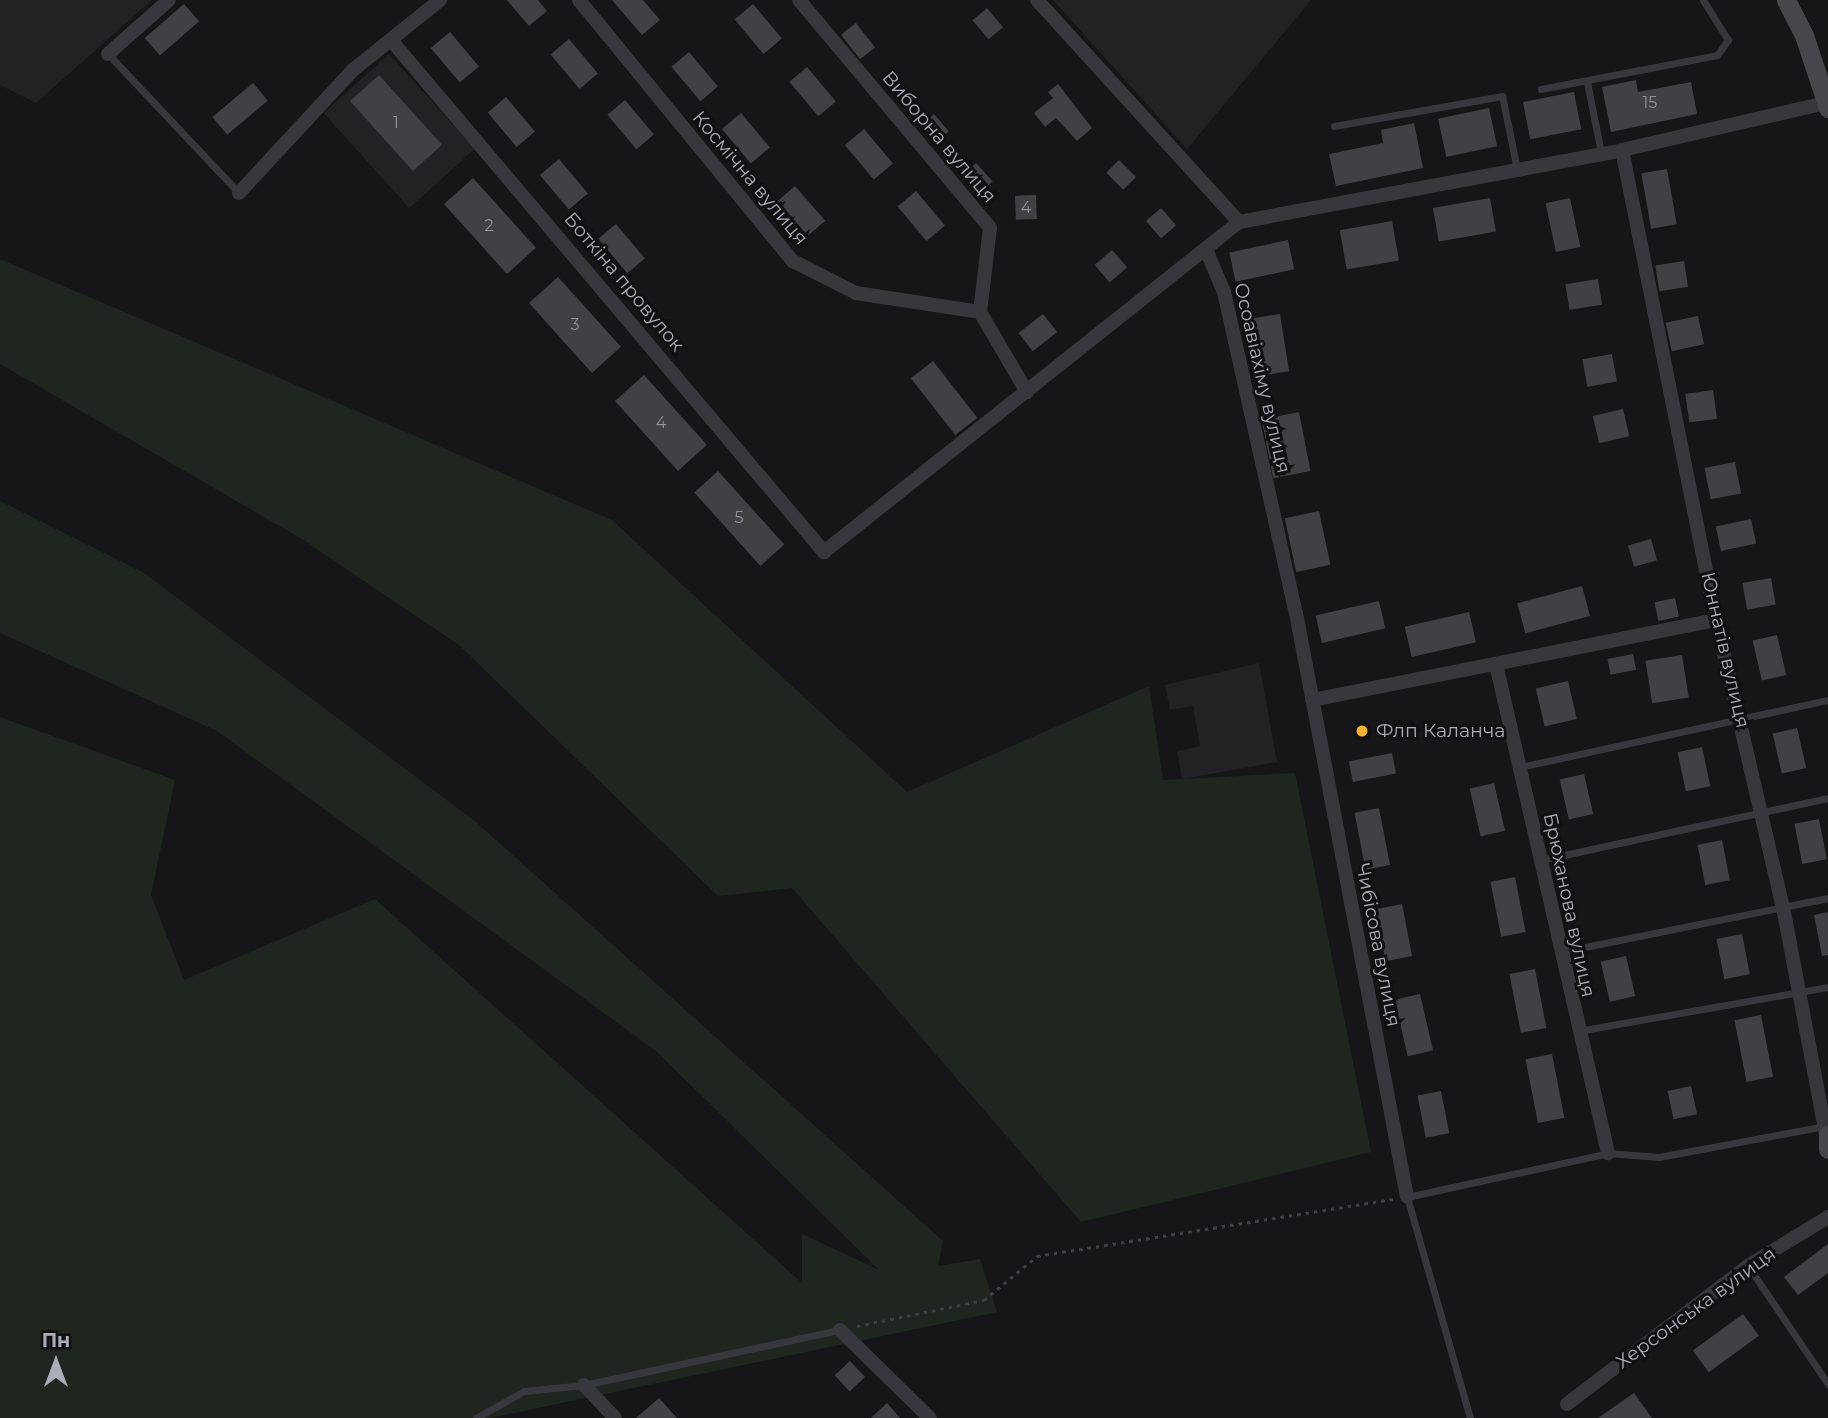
<!DOCTYPE html>
<meta charset="utf-8">
<style>
body{margin:0}
#map{position:relative;width:1828px;height:1418px;overflow:hidden;background:#161618;font-family:Montserrat,sans-serif}
div>[style]{position:absolute}
[style*='--x']{left:calc(var(--x)*1px);top:calc(var(--y)*1px);width:calc(var(--w)*1px);rotate:calc(var(--a)*1deg)}
.built>*{inset:0;background:#222225;transform-origin:0 0}
.green>*{inset:0;background:#1e261f}
.building>*{inset:0;background:#404145;transform-origin:0 0}
.path>*{height:2.5px;margin-top:-1.25px;transform-origin:0;background:repeating-linear-gradient(90deg,#3d3f44 0 3.5px,transparent 0 8.5px)}
.lane>*{height:7px;margin:-3.5px;padding:0 3.5px;transform-origin:3.5px;border-radius:3.5px;background:#37383d}
.street>*{height:14px;margin:-7px;padding:0 7px;transform-origin:7px;border-radius:7px;background:#37383d}
.secondary>*{height:19px;margin:-9.5px;padding:0 9.5px;transform-origin:9.5px;border-radius:9.5px;background:#45474d}
.dots>*{width:19px;height:19px;translate:-50% -50%;box-sizing:border-box;border:4px solid #111113;border-radius:50%}
span{translate:-50% -50%;white-space:nowrap;text-align:center;line-height:1.15;-webkit-text-stroke:6px #111113;paint-order:stroke}
.number-label{font-size:16px;color:#8e929b}
.number-label span{-webkit-text-stroke-width:0}
.street-label{font-size:19px;color:#a8adb8}
.poi-label{font-size:19px;color:#a8adb8}
.left{translate:0 -50%;text-align:left}
.north{position:absolute;left:21px;top:1327px;width:70px;height:70px;-webkit-text-stroke:5px #111113;paint-order:stroke;rotate:0deg;font-size:19px;font-weight:700;line-height:28px;text-align:center;color:#a8adb8}
.north::after{content:'';display:block;margin:auto;width:24px;height:32px;background:#a8adb8;clip-path:polygon(50% 0,100% 100%,50% 72%,0 100%)}
</style>
<div id="map">
<div class="built">
<div style="clip-path:polygon(0 0,152px 0,36px 103px,0 85px)"></div>
<div style="clip-path:polygon(1053px 0,1311px 0,1187px 149px)"></div>
<div style="left:389px;top:54px;width:128px;height:88px;rotate:48deg"></div>
<div style="clip-path:polygon(1259px 663px,1277px 762px,1182px 779px,1177px 751px,1200px 746px,1193px 706px,1170px 710px,1165px 685px)"></div>
</div>
<div class="green">
<div style="clip-path:polygon(0 259px,612px 520px,907px 792px,1149px 686px,1163px 780px,1295px 773px,1371px 1152px,1081px 1222px,792px 888px,718px 896px,459px 645px,302px 539px,0 364px)"></div>
<div style="clip-path:polygon(0 501px,144px 573px,476px 822px,943px 1241px,938px 1266px,980px 1259px,997px 1312px,490px 1418px,0 1418px,0 717px,175px 780px,151px 895px,184px 980px,375px 899px,802px 1283px,802px 1234px,879px 1270px,656px 1051px,217px 731px,0 633px)"></div>
</div>
<div class="building">
<div style="clip-path:polygon(507px 0,538px 0,547px 11px,529px 26px)"></div>
<div style="clip-path:polygon(612px 0,643px 0,660px 20px,642px 35px)"></div>
<div style="left:184px;top:4px;width:23px;height:52px;rotate:49deg"></div>
<div style="left:753px;top:4px;width:45px;height:24px;rotate:50deg"></div>
<div style="left:987px;top:8px;width:25px;height:19px;rotate:50deg"></div>
<div style="left:856px;top:23px;width:31px;height:19px;rotate:52deg"></div>
<div style="left:450px;top:32px;width:45px;height:25px;rotate:50deg"></div>
<div style="left:569px;top:39px;width:45px;height:24px;rotate:50deg"></div>
<div style="left:689px;top:52px;width:45px;height:23px;rotate:50deg"></div>
<div style="left:807px;top:67px;width:45px;height:23px;rotate:50deg"></div>
<div style="left:379px;top:75px;width:94px;height:39px;rotate:48deg"></div>
<div style="clip-path:polygon(1636px 80px,1638px 92px,1691px 82px,1697px 114px,1611px 132px,1602px 87px)"></div>
<div style="left:253px;top:83px;width:23px;height:53px;rotate:50deg"></div>
<div style="clip-path:polygon(1058px 84px,1092px 128px,1077px 141px,1056px 118px,1045px 127px,1034px 113px,1053px 98px,1048px 92px)"></div>
<div style="left:1574px;top:92px;width:38px;height:52px;rotate:79deg"></div>
<div style="left:506px;top:97px;width:45px;height:24px;rotate:50deg"></div>
<div style="left:625px;top:100px;width:45px;height:23px;rotate:50deg"></div>
<div style="left:1489px;top:108px;width:39px;height:52px;rotate:78deg"></div>
<div style="left:741px;top:113px;width:45px;height:25px;rotate:50deg"></div>
<div style="left:934px;top:114px;width:23px;height:18px;rotate:50deg"></div>
<div style="clip-path:polygon(1414px 123px,1423px 168px,1336px 186px,1329px 154px,1383px 143px,1381px 130px)"></div>
<div style="left:864px;top:129px;width:45px;height:25px;rotate:50deg"></div>
<div style="left:559px;top:159px;width:45px;height:25px;rotate:50deg"></div>
<div style="left:1119px;top:160px;width:24px;height:18px;rotate:45deg"></div>
<div style="left:976px;top:163px;width:25px;height:18px;rotate:48deg"></div>
<div style="left:1667px;top:169px;width:56px;height:26px;rotate:80deg"></div>
<div style="left:473px;top:178px;width:94px;height:39px;rotate:48deg"></div>
<div style="left:795px;top:186px;width:46px;height:23px;rotate:49deg"></div>
<div style="left:916px;top:191px;width:45px;height:24px;rotate:50deg"></div>
<div style="left:1036px;top:195px;width:24px;height:21px;rotate:88deg"></div>
<div style="left:1490px;top:198px;width:34px;height:58px;rotate:80deg"></div>
<div style="left:1570px;top:198px;width:50px;height:25px;rotate:78deg"></div>
<div style="left:1161px;top:208px;width:23px;height:20px;rotate:49deg"></div>
<div style="left:1392px;top:221px;width:40px;height:53px;rotate:80deg"></div>
<div style="left:616px;top:224px;width:45px;height:23px;rotate:50deg"></div>
<div style="left:1288px;top:240px;width:30px;height:60px;rotate:78deg"></div>
<div style="left:1112px;top:250px;width:23px;height:23px;rotate:49deg"></div>
<div style="left:1684px;top:261px;width:26px;height:29px;rotate:81deg"></div>
<div style="left:558px;top:277px;width:94px;height:39px;rotate:48deg"></div>
<div style="left:1598px;top:279px;width:26px;height:33px;rotate:81deg"></div>
<div style="left:1043px;top:314px;width:23px;height:31px;rotate:52deg"></div>
<div style="left:1280px;top:314px;width:58px;height:34px;rotate:81deg"></div>
<div style="left:1698px;top:316px;width:29px;height:33px;rotate:78deg"></div>
<div style="left:1612px;top:354px;width:28px;height:30px;rotate:80deg"></div>
<div style="left:933px;top:361px;width:72px;height:28px;rotate:52deg"></div>
<div style="left:644px;top:375px;width:94px;height:39px;rotate:48deg"></div>
<div style="left:1713px;top:390px;width:29px;height:28px;rotate:82deg"></div>
<div style="left:1623px;top:409px;width:28px;height:31px;rotate:77deg"></div>
<div style="left:1299px;top:412px;width:60px;height:38px;rotate:79deg"></div>
<div style="left:1735px;top:462px;width:32px;height:31px;rotate:79deg"></div>
<div style="left:718px;top:471px;width:99px;height:32px;rotate:48deg"></div>
<div style="left:1319px;top:511px;width:55px;height:35px;rotate:78deg"></div>
<div style="left:1751px;top:519px;width:25px;height:36px;rotate:78deg"></div>
<div style="left:1651px;top:539px;width:22px;height:24px;rotate:74deg"></div>
<div style="left:1771px;top:578px;width:27px;height:29px;rotate:80deg"></div>
<div style="left:1582px;top:586px;width:31px;height:67px;rotate:75deg"></div>
<div style="left:1675px;top:598px;width:19px;height:21px;rotate:78deg"></div>
<div style="left:1379px;top:601px;width:28px;height:65px;rotate:77deg"></div>
<div style="left:1469px;top:612px;width:31px;height:66px;rotate:77deg"></div>
<div style="left:1777px;top:635px;width:41px;height:25px;rotate:77deg"></div>
<div style="left:1633px;top:654px;width:16px;height:26px;rotate:79deg"></div>
<div style="left:1682px;top:655px;width:43px;height:37px;rotate:81deg"></div>
<div style="left:1568px;top:681px;width:39px;height:33px;rotate:77deg"></div>
<div style="left:1797px;top:728px;width:41px;height:25px;rotate:77deg"></div>
<div style="left:1702px;top:747px;width:40px;height:25px;rotate:78deg"></div>
<div style="left:1392px;top:753px;width:21px;height:44px;rotate:79deg"></div>
<div style="left:1584px;top:774px;width:41px;height:25px;rotate:77deg"></div>
<div style="left:1494px;top:783px;width:49px;height:25px;rotate:77deg"></div>
<div style="left:1379px;top:808px;width:58px;height:25px;rotate:79deg"></div>
<div style="left:1819px;top:819px;width:41px;height:25px;rotate:79deg"></div>
<div style="left:1722px;top:840px;width:41px;height:25px;rotate:79deg"></div>
<div style="left:1515px;top:877px;width:56px;height:25px;rotate:79deg"></div>
<div style="left:1402px;top:904px;width:53px;height:27px;rotate:79deg"></div>
<div style="clip-path:polygon(1828px 912px,1828px 955px,1822px 956px,1814px 915px)"></div>
<div style="left:1742px;top:934px;width:41px;height:26px;rotate:79deg"></div>
<div style="left:1626px;top:956px;width:41px;height:26px;rotate:77deg"></div>
<div style="left:1535px;top:969px;width:60px;height:26px;rotate:79deg"></div>
<div style="left:1420px;top:994px;width:58px;height:26px;rotate:77deg"></div>
<div style="left:1761px;top:1015px;width:63px;height:27px;rotate:79deg"></div>
<div style="left:1552px;top:1054px;width:65px;height:27px;rotate:79deg"></div>
<div style="left:1691px;top:1086px;width:29px;height:24px;rotate:78deg"></div>
<div style="left:1441px;top:1091px;width:43px;height:24px;rotate:79deg"></div>
<div style="clip-path:polygon(1828px 1244px,1828px 1273px,1798px 1295px,1784px 1277px)"></div>
<div style="left:1743px;top:1314px;width:27px;height:62px;rotate:54deg"></div>
<div style="left:850px;top:1361px;width:22px;height:21px;rotate:47deg"></div>
<div style="clip-path:polygon(1634px 1393px,1652px 1418px,1598px 1418px)"></div>
<div style="clip-path:polygon(659px 1398px,677px 1418px,636px 1418px)"></div>
<div style="clip-path:polygon(887px 1403px,900px 1418px,871px 1418px)"></div>
</div>
<div class="path">
<div style="--x:857;--y:1326;--w:130;--a:-11.6"></div>
<div style="--x:984;--y:1300;--w:69;--a:-39.7"></div>
<div style="--x:1037;--y:1256;--w:362;--a:-9.1"></div>
</div>
<div class="lane">
<div style="--x:108;--y:54;--w:191;--a:46.7"></div>
<div style="--x:1587;--y:82;--w:72;--a:78.8"></div>
<div style="--x:1541;--y:89;--w:179;--a:-10.9"></div>
<div style="--x:1717;--y:55;--w:19;--a:-54"></div>
<div style="--x:1728;--y:40;--w:47;--a:-122"></div>
<div style="--x:1334;--y:126;--w:171;--a:-10.1"></div>
<div style="--x:1502;--y:96;--w:75;--a:78.4"></div>
<div style="--x:1520;--y:767;--w:315;--a:-12.3"></div>
<div style="--x:1541;--y:860;--w:294;--a:-12.2"></div>
<div style="--x:1560;--y:952;--w:273;--a:-11.4"></div>
<div style="--x:1578;--y:1031;--w:254;--a:-10"></div>
<div style="--x:1748;--y:1266;--w:143;--a:55.9"></div>
<div style="--x:476;--y:1418;--w:55;--a:-29.4"></div>
<div style="--x:524;--y:1391;--w:60;--a:-5.7"></div>
<div style="--x:584;--y:1385;--w:261;--a:-12.2"></div>
<div style="--x:1470;--y:1418;--w:230;--a:-105.9"></div>
<div style="--x:1407;--y:1197;--w:206;--a:-12.3"></div>
<div style="--x:1608;--y:1153;--w:51;--a:4.5"></div>
<div style="--x:1659;--y:1157;--w:168;--a:-10.6"></div>
</div>
<div class="street">
<div style="--x:579;--y:0;--w:338;--a:50.7"></div>
<div style="--x:793;--y:261;--w:71;--a:26.9"></div>
<div style="--x:856;--y:293;--w:125;--a:8.7"></div>
<div style="--x:799;--y:0;--w:297;--a:50"></div>
<div style="--x:990;--y:228;--w:85;--a:96.8"></div>
<div style="--x:980;--y:312;--w:93;--a:59.6"></div>
<div style="--x:1037;--y:0;--w:300;--a:47.7"></div>
<div style="--x:391;--y:40;--w:671;--a:49.78"></div>
<div style="--x:824;--y:552;--w:530;--a:-38.49"></div>
<div style="--x:1239;--y:222;--w:390;--a:-10.6"></div>
<div style="--x:1622;--y:150;--w:209;--a:-13"></div>
<div style="--x:108;--y:54;--w:81;--a:-41.5"></div>
<div style="--x:1622;--y:150;--w:479;--a:78.7"></div>
<div style="--x:1716;--y:620;--w:295;--a:76.9"></div>
<div style="--x:1783;--y:907;--w:232;--a:79.3"></div>
<div style="--x:239;--y:193;--w:168;--a:-47.2"></div>
<div style="--x:353;--y:70;--w:112;--a:-38.8"></div>
<div style="--x:1207;--y:252;--w:43;--a:67"></div>
<div style="--x:1224;--y:292;--w:329;--a:77.4"></div>
<div style="--x:1296;--y:613;--w:594;--a:79.24"></div>
<div style="--x:1496;--y:664;--w:502;--a:77.1"></div>
<div style="--x:1312;--y:700;--w:412;--a:-11.2"></div>
<div style="--x:840;--y:1330;--w:126;--a:44.4"></div>
<div style="--x:584;--y:1385;--w:45;--a:46.8"></div>
<div style="--x:1567;--y:1404;--w:228;--a:-37.3"></div>
<div style="--x:1748;--y:1266;--w:94;--a:-31.5"></div>
</div>
<div class="secondary">
<div style="--x:1786;--y:0;--w:39;--a:63"></div>
<div style="--x:1804;--y:35;--w:77;--a:71.8"></div>
<div style="--x:1828;--y:1135;--w:14;--a:90"></div>
</div>
<div class="dots">
<div style="left:1362px;top:731px;background:#f2b134"></div>
</div>
<div class="number-label">
<span style="left:1650px;top:103px">15</span>
<span style="left:396px;top:123px">1</span>
<span style="left:1026px;top:208px">4</span>
<span style="left:489px;top:226px">2</span>
<span style="left:575px;top:325px">3</span>
<span style="left:661px;top:423px">4</span>
<span style="left:739px;top:518px">5</span>
</div>
<div class="street-label">
<span style="left:939px;top:137px;rotate:50deg">Виборна вулиця</span>
<span style="left:750px;top:178px;rotate:50deg">Космічна вулиця</span>
<span style="left:624px;top:282px;rotate:50deg">Боткіна провулок</span>
<span style="left:1262px;top:378px;rotate:77deg">Осоавіахіму вулиця</span>
<span style="left:1725px;top:650px;rotate:77deg">Юннатів вулиця</span>
<span style="left:1569px;top:905px;rotate:78deg">Брюханова вулиця</span>
<span style="left:1378px;top:945px;rotate:79deg">Чибісова вулиця</span>
<span style="left:1696px;top:1308px;rotate:-36deg">Херсонська вулиця</span>
</div>
<div class="poi-label">
<span class="left" style="left:1376px;top:731px">Флп Каланча</span>
</div>
<div class="north">Пн</div>
</div>
